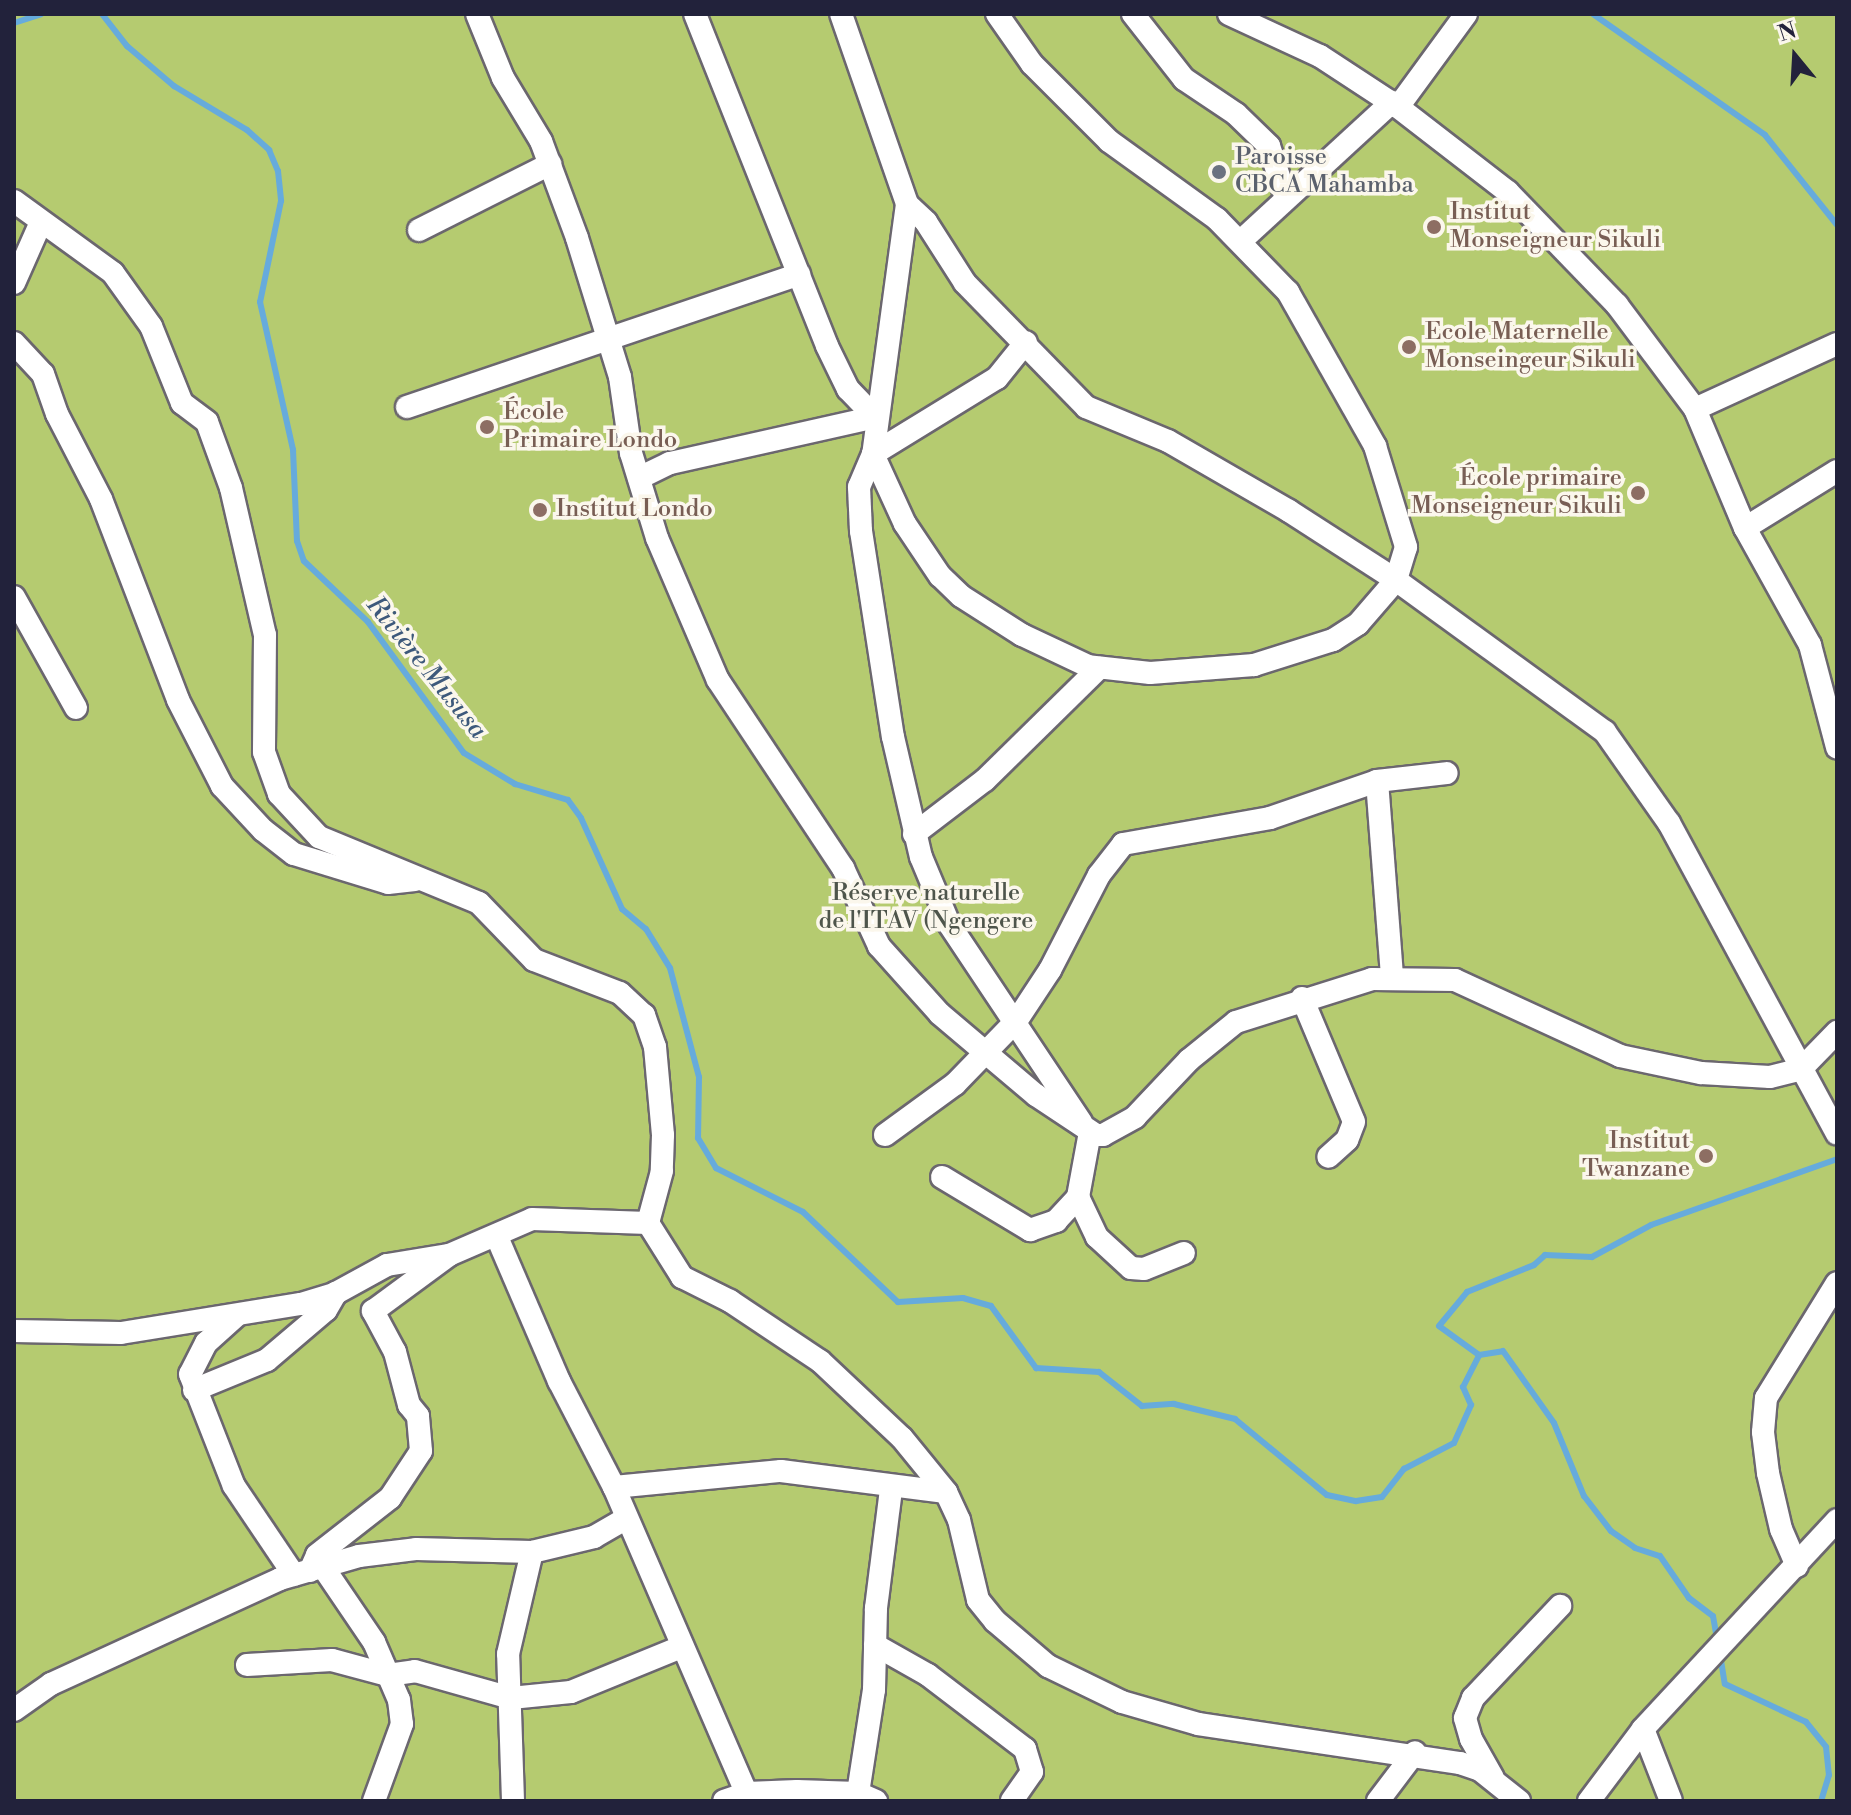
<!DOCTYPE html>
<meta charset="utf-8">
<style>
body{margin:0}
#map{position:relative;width:1851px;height:1815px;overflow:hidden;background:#f3e7ce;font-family:"Libre Bodoni",serif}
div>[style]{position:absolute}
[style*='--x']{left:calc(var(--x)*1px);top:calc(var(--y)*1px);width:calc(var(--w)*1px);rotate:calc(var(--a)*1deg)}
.green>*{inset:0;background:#b5cb70;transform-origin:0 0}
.stream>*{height:6px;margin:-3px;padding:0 3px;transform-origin:3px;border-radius:3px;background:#66abdc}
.roads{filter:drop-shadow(2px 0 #6b676e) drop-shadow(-2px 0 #6b676e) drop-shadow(0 2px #6b676e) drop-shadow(0 -2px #6b676e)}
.street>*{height:22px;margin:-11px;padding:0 11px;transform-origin:11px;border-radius:11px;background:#fff}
.dots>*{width:22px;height:22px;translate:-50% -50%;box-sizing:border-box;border:4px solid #fbf7ec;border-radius:50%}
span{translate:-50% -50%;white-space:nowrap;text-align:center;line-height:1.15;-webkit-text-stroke:7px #fbf7ec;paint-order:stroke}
.worship-label{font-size:24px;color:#5b616d}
.left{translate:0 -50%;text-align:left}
.education-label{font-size:24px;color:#785e54}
.right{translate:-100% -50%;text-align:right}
.park-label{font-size:24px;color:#4e554b}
.water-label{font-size:26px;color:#3d597b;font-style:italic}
.frame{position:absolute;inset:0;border:16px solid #22223b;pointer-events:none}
.north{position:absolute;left:1755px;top:16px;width:80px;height:80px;-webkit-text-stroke:6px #fbf7ec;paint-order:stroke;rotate:342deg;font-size:22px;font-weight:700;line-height:32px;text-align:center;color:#22223b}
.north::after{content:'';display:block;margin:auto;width:28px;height:36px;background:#22223b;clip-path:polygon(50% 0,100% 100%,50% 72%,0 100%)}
</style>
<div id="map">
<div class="green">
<div style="left:14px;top:14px;width:1823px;height:1787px"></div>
</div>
<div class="stream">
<div style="--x:102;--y:14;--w:41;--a:52"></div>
<div style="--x:127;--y:46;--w:62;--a:40.4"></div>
<div style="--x:174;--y:86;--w:85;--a:31.1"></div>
<div style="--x:247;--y:130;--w:30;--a:42"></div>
<div style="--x:269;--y:150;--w:23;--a:67"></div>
<div style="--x:278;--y:171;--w:30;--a:84"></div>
<div style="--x:281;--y:201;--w:103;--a:101.7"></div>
<div style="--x:260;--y:302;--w:152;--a:77.4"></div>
<div style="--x:293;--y:450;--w:91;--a:87.5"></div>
<div style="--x:297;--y:541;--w:21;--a:71"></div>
<div style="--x:304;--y:561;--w:88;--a:43.6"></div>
<div style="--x:368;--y:622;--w:162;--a:53.8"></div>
<div style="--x:464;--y:753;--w:60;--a:31.3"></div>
<div style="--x:515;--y:784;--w:55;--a:16.8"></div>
<div style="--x:568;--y:800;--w:22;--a:54"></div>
<div style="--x:581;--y:818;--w:100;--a:65.7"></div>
<div style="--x:622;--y:909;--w:31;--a:40"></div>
<div style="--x:646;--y:929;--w:46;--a:58.4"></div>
<div style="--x:670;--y:968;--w:113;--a:75.1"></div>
<div style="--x:699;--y:1077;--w:61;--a:90.9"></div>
<div style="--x:698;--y:1138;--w:35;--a:59"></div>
<div style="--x:716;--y:1168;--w:97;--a:26.8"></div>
<div style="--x:803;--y:1212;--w:131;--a:43.5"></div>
<div style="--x:898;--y:1302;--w:65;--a:-3.5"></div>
<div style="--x:963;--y:1298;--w:29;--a:16"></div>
<div style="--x:991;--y:1306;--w:77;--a:54"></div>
<div style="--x:1036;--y:1368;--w:63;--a:3.6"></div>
<div style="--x:1099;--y:1372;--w:55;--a:38.3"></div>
<div style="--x:1142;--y:1406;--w:32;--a:-4"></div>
<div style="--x:1174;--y:1404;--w:63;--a:13.8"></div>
<div style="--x:1235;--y:1419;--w:119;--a:39.6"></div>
<div style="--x:1327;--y:1495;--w:30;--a:12"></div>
<div style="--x:1356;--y:1501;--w:26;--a:-9"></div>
<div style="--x:1382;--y:1497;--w:36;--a:-52"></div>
<div style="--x:1404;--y:1469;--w:56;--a:-27.5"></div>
<div style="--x:1454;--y:1443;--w:42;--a:-65.9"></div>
<div style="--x:1471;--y:1405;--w:20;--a:-114"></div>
<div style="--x:1463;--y:1387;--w:36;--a:-63"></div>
<div style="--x:1593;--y:14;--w:210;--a:35.1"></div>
<div style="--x:1765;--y:135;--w:115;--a:51.3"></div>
<div style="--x:14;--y:23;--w:28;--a:-18"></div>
<div style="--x:1479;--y:1355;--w:24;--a:-9"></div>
<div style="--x:1503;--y:1351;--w:88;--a:54.7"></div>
<div style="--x:1554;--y:1423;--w:79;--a:67.7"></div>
<div style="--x:1584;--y:1496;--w:44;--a:52.4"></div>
<div style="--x:1611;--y:1531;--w:29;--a:35"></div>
<div style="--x:1635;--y:1548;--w:26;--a:18"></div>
<div style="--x:1660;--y:1556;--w:51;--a:55.4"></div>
<div style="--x:1689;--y:1598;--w:30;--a:37"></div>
<div style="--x:1713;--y:1616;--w:23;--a:80"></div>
<div style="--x:1479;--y:1355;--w:49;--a:-144.1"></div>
<div style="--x:1439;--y:1326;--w:44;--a:-50.5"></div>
<div style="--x:1467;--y:1292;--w:72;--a:-21.9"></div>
<div style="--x:1534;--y:1265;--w:15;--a:-42"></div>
<div style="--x:1545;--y:1255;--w:47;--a:2.4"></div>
<div style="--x:1592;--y:1257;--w:67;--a:-28.5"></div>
<div style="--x:1651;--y:1225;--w:197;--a:-19.5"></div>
<div style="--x:1720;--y:1654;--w:30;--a:81"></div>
<div style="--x:1725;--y:1684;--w:89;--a:25.1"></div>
<div style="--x:1806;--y:1722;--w:32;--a:51"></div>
<div style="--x:1826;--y:1747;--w:28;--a:84"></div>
<div style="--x:1829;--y:1775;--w:27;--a:107"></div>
</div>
<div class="roads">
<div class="street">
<div style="--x:477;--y:14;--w:69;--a:67.9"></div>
<div style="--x:503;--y:78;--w:74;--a:58.9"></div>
<div style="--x:541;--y:141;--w:103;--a:69.6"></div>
<div style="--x:577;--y:238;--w:145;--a:72.8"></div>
<div style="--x:620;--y:377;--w:77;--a:81.8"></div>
<div style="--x:631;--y:453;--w:89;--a:73"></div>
<div style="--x:657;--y:538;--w:155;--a:66.8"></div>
<div style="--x:718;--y:680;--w:226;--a:56.4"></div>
<div style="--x:843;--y:868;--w:86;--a:65.2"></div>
<div style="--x:879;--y:946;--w:91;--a:48.1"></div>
<div style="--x:940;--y:1014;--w:126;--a:40.2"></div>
<div style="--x:1036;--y:1095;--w:72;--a:33.7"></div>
<div style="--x:1096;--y:1135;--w:7;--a:0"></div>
<div style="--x:1103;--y:1135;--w:37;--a:-29"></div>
<div style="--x:1135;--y:1117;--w:79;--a:-46.5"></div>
<div style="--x:1189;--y:1060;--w:60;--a:-39"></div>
<div style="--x:1236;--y:1022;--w:143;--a:-17.5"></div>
<div style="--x:1372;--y:979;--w:83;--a:0.7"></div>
<div style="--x:1455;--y:980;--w:182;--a:24.7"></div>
<div style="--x:1620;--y:1056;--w:83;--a:11.9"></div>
<div style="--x:1701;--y:1073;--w:69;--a:3.3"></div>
<div style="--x:1770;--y:1077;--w:32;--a:-14"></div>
<div style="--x:1801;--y:1069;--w:52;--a:-45.8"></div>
<div style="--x:695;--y:14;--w:357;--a:68.3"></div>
<div style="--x:827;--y:346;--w:48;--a:64"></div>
<div style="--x:848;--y:389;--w:39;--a:46"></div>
<div style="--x:841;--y:14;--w:201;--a:70.8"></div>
<div style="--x:907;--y:204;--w:26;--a:43"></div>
<div style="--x:926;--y:222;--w:72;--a:57.4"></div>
<div style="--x:965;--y:283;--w:173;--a:45.7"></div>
<div style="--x:1086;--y:407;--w:89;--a:22.5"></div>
<div style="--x:1168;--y:441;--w:140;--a:30"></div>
<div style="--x:1289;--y:511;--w:127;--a:32.8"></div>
<div style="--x:1396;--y:580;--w:258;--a:36"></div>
<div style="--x:1605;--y:732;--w:111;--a:54.9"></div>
<div style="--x:1669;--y:823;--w:353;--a:61.6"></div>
<div style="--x:997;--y:14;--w:61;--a:55"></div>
<div style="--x:1032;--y:64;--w:109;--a:45"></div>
<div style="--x:1109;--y:141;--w:133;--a:35.8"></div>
<div style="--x:1217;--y:219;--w:102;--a:45.8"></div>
<div style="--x:1288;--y:292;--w:177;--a:60.5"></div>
<div style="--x:1375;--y:446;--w:106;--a:72.9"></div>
<div style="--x:1406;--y:547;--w:34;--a:107"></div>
<div style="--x:1396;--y:580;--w:58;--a:130.8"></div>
<div style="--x:1358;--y:624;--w:30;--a:147"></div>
<div style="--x:1333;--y:640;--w:83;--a:162.4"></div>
<div style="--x:1254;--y:665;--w:104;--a:175.6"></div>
<div style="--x:1150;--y:673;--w:62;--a:-173.6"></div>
<div style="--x:1088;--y:666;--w:73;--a:-154.8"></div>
<div style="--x:1022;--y:635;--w:72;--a:-147.4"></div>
<div style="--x:961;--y:596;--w:29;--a:-136"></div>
<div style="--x:940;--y:576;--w:63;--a:-123.9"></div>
<div style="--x:905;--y:524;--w:77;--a:-114.6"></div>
<div style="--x:873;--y:454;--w:145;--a:-31.5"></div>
<div style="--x:997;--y:378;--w:46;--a:-51.1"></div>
<div style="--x:1133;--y:14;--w:83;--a:51.9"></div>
<div style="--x:1184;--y:79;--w:63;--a:33.9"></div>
<div style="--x:1236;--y:114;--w:46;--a:44.1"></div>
<div style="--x:1269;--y:146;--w:55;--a:71.9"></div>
<div style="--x:1229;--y:14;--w:100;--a:24.8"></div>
<div style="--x:1320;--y:56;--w:93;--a:33.2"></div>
<div style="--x:1398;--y:107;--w:139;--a:37.7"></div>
<div style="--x:1508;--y:192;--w:157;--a:46"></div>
<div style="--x:1617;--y:305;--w:130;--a:53.1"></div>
<div style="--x:1695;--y:409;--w:129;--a:67.2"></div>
<div style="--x:1745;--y:528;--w:134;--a:60.9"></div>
<div style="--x:1810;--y:645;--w:106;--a:75.2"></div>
<div style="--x:1398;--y:107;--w:115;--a:-53.8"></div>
<div style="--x:14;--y:201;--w:122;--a:36"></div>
<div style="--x:113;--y:273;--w:65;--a:54.4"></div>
<div style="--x:151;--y:326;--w:83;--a:68.1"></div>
<div style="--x:182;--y:403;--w:31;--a:37"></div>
<div style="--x:207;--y:422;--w:70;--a:70"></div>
<div style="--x:231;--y:488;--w:151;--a:77"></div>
<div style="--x:265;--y:635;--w:117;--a:90.5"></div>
<div style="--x:264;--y:752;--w:45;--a:70.3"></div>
<div style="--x:279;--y:794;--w:59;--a:47.1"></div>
<div style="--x:319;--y:837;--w:173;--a:22.4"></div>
<div style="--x:479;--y:903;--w:79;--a:46"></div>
<div style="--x:534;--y:960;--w:92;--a:21"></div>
<div style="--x:620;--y:993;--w:33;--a:43"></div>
<div style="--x:644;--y:1015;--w:34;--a:71"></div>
<div style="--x:655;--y:1047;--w:88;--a:84.8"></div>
<div style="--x:663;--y:1135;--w:36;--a:92"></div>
<div style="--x:662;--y:1171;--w:54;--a:105.1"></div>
<div style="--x:907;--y:204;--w:252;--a:97.7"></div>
<div style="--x:873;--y:454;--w:36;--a:113"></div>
<div style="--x:859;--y:487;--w:44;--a:87.4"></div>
<div style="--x:861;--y:531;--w:208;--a:81.2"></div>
<div style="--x:893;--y:737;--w:123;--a:76.9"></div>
<div style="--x:921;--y:857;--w:73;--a:67.3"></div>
<div style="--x:949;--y:924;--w:238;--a:56.3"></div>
<div style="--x:419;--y:230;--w:147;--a:-26.7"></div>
<div style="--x:1242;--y:240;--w:204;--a:-42.6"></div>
<div style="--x:14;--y:283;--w:67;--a:-66.1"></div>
<div style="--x:14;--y:343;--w:42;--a:46.9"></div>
<div style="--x:43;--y:374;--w:42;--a:70.7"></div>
<div style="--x:57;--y:414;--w:96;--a:62.6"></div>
<div style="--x:101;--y:499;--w:215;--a:69"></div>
<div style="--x:178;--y:700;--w:97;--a:62.9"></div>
<div style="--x:222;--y:786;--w:60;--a:47"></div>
<div style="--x:263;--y:830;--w:39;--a:38"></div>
<div style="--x:294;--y:854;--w:98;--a:17.1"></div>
<div style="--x:388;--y:883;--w:27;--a:-6"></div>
<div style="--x:407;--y:407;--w:414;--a:-18.7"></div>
<div style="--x:1695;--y:409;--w:156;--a:-24.6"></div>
<div style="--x:639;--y:478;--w:34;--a:-26"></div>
<div style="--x:670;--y:463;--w:210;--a:-12.6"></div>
<div style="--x:1745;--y:528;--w:108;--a:-31.8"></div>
<div style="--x:14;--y:597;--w:127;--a:60.8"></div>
<div style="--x:1377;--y:781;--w:198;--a:85.6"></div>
<div style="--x:914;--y:834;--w:89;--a:-37.3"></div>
<div style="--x:985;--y:780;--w:160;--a:-44.5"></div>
<div style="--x:1302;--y:998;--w:134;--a:67.2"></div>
<div style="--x:1354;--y:1122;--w:19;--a:111"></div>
<div style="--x:1347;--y:1140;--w:25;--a:138"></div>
<div style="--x:1090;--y:1132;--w:66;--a:100.5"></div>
<div style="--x:1078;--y:1197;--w:44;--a:64.6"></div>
<div style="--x:1097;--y:1237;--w:46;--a:42.4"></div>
<div style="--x:1131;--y:1268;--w:13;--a:4"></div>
<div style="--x:1144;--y:1269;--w:43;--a:-21.8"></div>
<div style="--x:885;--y:1135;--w:87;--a:-36.1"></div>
<div style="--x:955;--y:1084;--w:89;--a:-45.9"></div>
<div style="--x:1017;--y:1020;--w:60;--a:-56.6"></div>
<div style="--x:1050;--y:970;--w:107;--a:-62.7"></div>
<div style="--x:1099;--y:875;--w:39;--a:-52"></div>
<div style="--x:1123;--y:844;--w:149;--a:-10"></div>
<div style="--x:1270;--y:818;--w:113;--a:-19.1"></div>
<div style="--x:1377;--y:781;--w:70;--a:-6.5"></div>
<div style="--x:942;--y:1177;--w:103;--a:31.1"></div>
<div style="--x:1030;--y:1230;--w:28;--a:-19"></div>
<div style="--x:1056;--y:1221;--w:33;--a:-47"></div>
<div style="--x:497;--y:1237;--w:157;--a:66.7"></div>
<div style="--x:559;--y:1381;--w:119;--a:62.6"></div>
<div style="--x:614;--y:1487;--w:342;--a:66.6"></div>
<div style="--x:236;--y:1316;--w:40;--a:138"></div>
<div style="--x:206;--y:1343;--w:35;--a:117"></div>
<div style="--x:190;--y:1374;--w:120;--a:68.6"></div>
<div style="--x:234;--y:1486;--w:107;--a:56"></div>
<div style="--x:14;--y:1331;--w:107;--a:1.1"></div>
<div style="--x:121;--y:1333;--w:182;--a:-9.2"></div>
<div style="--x:301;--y:1304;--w:37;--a:-17"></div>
<div style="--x:336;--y:1293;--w:58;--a:-28.8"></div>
<div style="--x:387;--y:1265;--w:63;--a:-9.2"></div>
<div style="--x:449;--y:1255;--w:90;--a:-23.4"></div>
<div style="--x:532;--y:1219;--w:116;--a:2"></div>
<div style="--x:648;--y:1223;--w:64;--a:57.8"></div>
<div style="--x:682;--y:1277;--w:54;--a:26.6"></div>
<div style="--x:730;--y:1301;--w:108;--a:33.7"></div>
<div style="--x:820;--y:1361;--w:112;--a:43.2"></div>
<div style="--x:902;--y:1438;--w:70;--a:50.8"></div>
<div style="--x:946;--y:1492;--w:31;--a:65"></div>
<div style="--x:959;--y:1520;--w:82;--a:76.6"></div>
<div style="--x:978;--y:1600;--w:27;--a:51"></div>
<div style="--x:995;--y:1621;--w:70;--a:40.3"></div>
<div style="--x:1048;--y:1666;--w:82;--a:25.9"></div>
<div style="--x:1122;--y:1702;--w:79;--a:16.1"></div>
<div style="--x:1198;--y:1724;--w:265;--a:8.5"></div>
<div style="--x:1460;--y:1763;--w:21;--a:19"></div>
<div style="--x:1480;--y:1770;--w:50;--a:38.5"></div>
<div style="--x:194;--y:1390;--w:79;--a:-22.3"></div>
<div style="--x:267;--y:1360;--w:77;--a:-40.3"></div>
<div style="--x:326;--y:1310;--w:20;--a:-60"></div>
<div style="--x:614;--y:1487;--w:168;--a:-5.5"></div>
<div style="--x:781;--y:1471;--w:166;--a:7.3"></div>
<div style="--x:1797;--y:1566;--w:40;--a:-113.4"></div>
<div style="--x:1781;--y:1529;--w:57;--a:-103.1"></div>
<div style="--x:1768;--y:1473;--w:41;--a:-97"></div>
<div style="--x:1763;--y:1432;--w:34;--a:-85"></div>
<div style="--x:1766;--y:1398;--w:135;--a:-58.3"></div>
<div style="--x:323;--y:1567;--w:91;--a:55.8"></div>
<div style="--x:374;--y:1642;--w:63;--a:66.7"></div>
<div style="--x:399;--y:1700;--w:24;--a:83"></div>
<div style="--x:402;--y:1724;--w:82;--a:110"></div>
<div style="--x:310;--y:1571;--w:17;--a:-66"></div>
<div style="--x:317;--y:1555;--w:93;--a:-38"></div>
<div style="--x:390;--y:1498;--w:56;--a:-56.6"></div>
<div style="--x:421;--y:1451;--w:35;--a:-95"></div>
<div style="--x:418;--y:1416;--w:14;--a:-129"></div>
<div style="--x:409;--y:1405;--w:55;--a:-104.8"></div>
<div style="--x:395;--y:1352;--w:47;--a:-118.2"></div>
<div style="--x:373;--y:1311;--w:93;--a:-36.3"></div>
<div style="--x:875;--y:1645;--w:61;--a:29.5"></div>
<div style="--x:928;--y:1675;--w:122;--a:37.3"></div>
<div style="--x:1025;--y:1749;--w:24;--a:73"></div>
<div style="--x:1032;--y:1772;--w:35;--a:125"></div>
<div style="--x:247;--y:1665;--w:85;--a:-3.4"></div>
<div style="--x:332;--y:1660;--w:58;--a:15"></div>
<div style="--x:388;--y:1675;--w:27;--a:-8"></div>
<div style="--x:415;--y:1671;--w:100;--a:15.7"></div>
<div style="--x:511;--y:1698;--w:60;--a:-5.7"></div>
<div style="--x:571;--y:1692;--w:119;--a:-22.2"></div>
<div style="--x:14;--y:1710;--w:45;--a:-35.1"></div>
<div style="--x:51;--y:1684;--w:252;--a:-24.6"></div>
<div style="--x:280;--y:1579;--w:82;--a:-16.2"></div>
<div style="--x:359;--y:1556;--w:57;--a:-7"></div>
<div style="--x:416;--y:1549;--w:116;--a:1.5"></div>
<div style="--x:532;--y:1552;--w:64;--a:-13.6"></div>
<div style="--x:594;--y:1537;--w:36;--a:-30"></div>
<div style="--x:1643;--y:1729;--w:77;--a:68.7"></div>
<div style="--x:1493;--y:1778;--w:45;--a:-119.4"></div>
<div style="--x:1471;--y:1739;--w:22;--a:-106"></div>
<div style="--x:1465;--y:1718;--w:22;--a:-68"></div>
<div style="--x:1473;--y:1698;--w:127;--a:-46.6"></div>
<div style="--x:858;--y:1793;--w:104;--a:-81.2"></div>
<div style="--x:874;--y:1690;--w:82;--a:-88.6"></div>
<div style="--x:876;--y:1608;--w:120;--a:-82.8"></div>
<div style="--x:513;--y:1801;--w:147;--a:-91.9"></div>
<div style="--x:508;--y:1654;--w:105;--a:-76.8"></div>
<div style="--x:724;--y:1801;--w:24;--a:-19"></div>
<div style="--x:747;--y:1793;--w:50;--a:-2.3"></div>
<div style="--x:797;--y:1791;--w:61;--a:1.9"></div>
<div style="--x:858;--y:1793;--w:20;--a:24"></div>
<div style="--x:1378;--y:1801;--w:61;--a:-52.9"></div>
<div style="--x:1589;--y:1801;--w:90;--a:-53.1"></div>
<div style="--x:1643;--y:1729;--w:285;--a:-47.1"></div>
</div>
</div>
<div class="dots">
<div style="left:1219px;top:172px;background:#6b7280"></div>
<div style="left:1434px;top:227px;background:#8d6e63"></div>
<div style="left:1409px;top:347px;background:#8d6e63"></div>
<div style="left:487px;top:427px;background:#8d6e63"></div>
<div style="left:1638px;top:493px;background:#8d6e63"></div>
<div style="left:540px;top:510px;background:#8d6e63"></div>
<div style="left:1706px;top:1156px;background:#8d6e63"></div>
</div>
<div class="worship-label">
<span class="left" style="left:1235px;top:172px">Paroisse<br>CBCA Mahamba</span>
</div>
<div class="education-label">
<span class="left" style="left:1450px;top:227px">Institut<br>Monseigneur Sikuli</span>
<span class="left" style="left:1425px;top:347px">Ecole Maternelle<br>Monseingeur Sikuli</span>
<span class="left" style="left:503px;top:427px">École<br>Primaire Londo</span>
<span class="right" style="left:1622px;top:493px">École primaire<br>Monseigneur Sikuli</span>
<span class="left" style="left:556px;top:510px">Institut Londo</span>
<span class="right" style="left:1690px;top:1156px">Institut<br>Twanzane</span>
</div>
<div class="park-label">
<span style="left:926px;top:908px">Réserve naturelle<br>de l'ITAV (Ngengere</span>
</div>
<div class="water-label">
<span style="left:426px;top:668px;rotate:51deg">Rivière Mususa</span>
</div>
<div class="frame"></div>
<div class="north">N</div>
</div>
